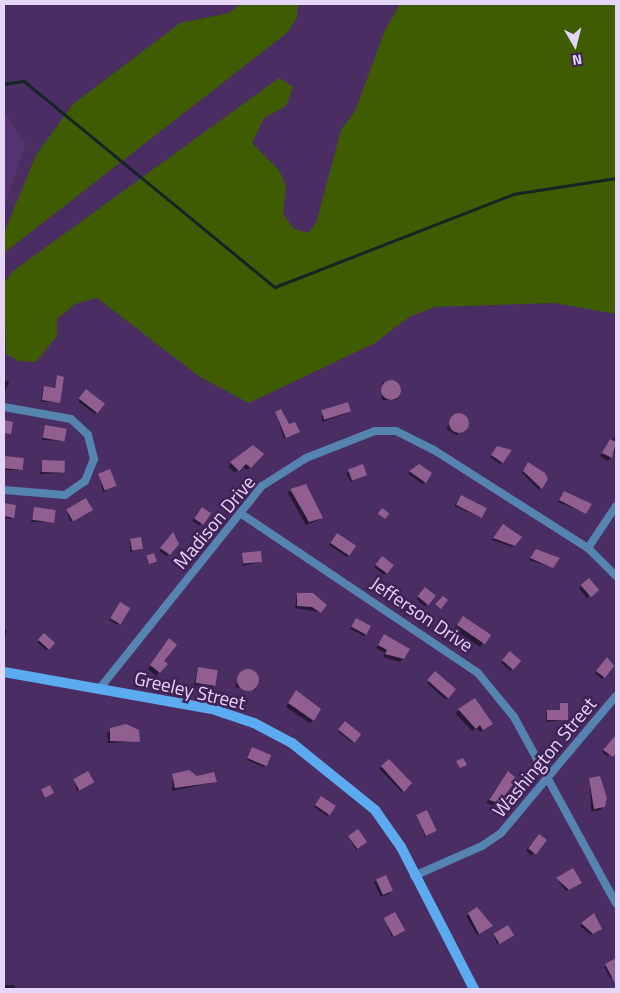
<!DOCTYPE html>
<style>
body{margin:0}
#map{position:relative;width:620px;height:993px;overflow:hidden;background:#4a2d63;font-family:"Titillium Web",sans-serif}
div>[style]{position:absolute}
[style*='--x']{left:calc(var(--x)*1px);top:calc(var(--y)*1px);width:calc(var(--w)*1px);rotate:calc(var(--a)*1deg)}
.built>*{inset:0;background:#543370}
.green>*{inset:0;background:#405c00}
.shadow>*{inset:0;background:#0007;transform-origin:0 0}
.stream>*{height:2.5px;margin:-1.25px;padding:0 1.25px;transform-origin:1.25px;border-radius:1.25px;background:#122624}
.building>*{inset:0;background:#905e8f;transform-origin:0 0}
.round{border-radius:50%}
.street>*{height:8px;margin:-4px;padding:0 4px;transform-origin:4px;border-radius:4px;background:#5584b0}
.secondary>*{height:10px;margin:-5px;padding:0 5px;transform-origin:5px;border-radius:5px;background:#5cabf1}
span{translate:-50% -50%;white-space:nowrap;text-align:center;line-height:1.15;-webkit-text-stroke:5px #402257;paint-order:stroke}
.street-label{font-size:19px;color:#e5d5f6}
.frame{position:absolute;inset:0;border:5px solid #e5d5f6;pointer-events:none}
.north{position:absolute;left:550px;top:20px;width:50px;height:50px;-webkit-text-stroke:4px #402257;paint-order:stroke;rotate:172deg;font-size:14px;font-weight:700;line-height:20px;text-align:center;color:#e5d5f6}
.north::after{content:'';display:block;margin:auto;width:18px;height:22px;background:#e5d5f6;clip-path:polygon(50% 0,100% 100%,50% 72%,0 100%)}
</style>
<div id="map">
<div class="built">
<div style="clip-path:polygon(4px 112px,26px 143px,4px 209px)"></div>
</div>
<div class="green">
<div style="clip-path:polygon(240px 4px,298px 4px,297px 17px,288px 32px,4px 253px,4px 233px,36px 155px,73px 104px,180px 23px,229px 13px)"></div>
<div style="clip-path:polygon(400px 4px,616px 4px,616px 314px,554px 303px,435px 307px,409px 317px,375px 343px,249px 403px,200px 377px,97px 298px,75px 304px,57px 319px,57px 336px,36px 362px,18px 361px,6px 354px,4px 283px,13px 271px,279px 78px,293px 87px,286px 106px,264px 118px,252px 143px,279px 170px,286px 186px,283px 214px,294px 229px,308px 233px,316px 223px,341px 130px,355px 111px,385px 30px)"></div>
</div>
<div class="shadow">
<div style="clip-path:polygon(57px 377px,59px 402px,41px 402px,43px 389px,54px 389px)"></div>
<div style="clip-path:polygon(4px 380px,9px 382px,4px 394px)"></div>
<div style="clip-path:polygon(382px 382px,399px 384px,397px 400px,382px 400px)"></div>
<div style="left:86px;top:391px;width:21px;height:13px;rotate:37deg"></div>
<div style="clip-path:polygon(322px 412px,350px 412px,322px 422px)"></div>
<div style="clip-path:polygon(276px 413px,288px 426px,296px 433px,284px 439px)"></div>
<div style="clip-path:polygon(456px 414px,469px 421px,457px 435px,446px 429px)"></div>
<div style="clip-path:polygon(46px 426px,63px 441px,42px 440px)"></div>
<div style="clip-path:polygon(616px 435px,616px 451px,608px 461px,600px 456px)"></div>
<div style="clip-path:polygon(253px 446px,262px 455px,247px 470px,242px 466px,235px 473px,228px 466px)"></div>
<div style="clip-path:polygon(496px 449px,510px 451px,500px 464px,490px 457px)"></div>
<div style="clip-path:polygon(4px 457px,23px 459px,22px 470px,4px 470px)"></div>
<div style="clip-path:polygon(42px 461px,62px 473px,40px 474px)"></div>
<div style="left:362px;top:466px;width:10px;height:17px;rotate:66deg"></div>
<div style="clip-path:polygon(527px 466px,546px 480px,539px 490px,522px 473px)"></div>
<div style="clip-path:polygon(414px 467px,430px 474px,423px 484px,408px 474px)"></div>
<div style="clip-path:polygon(99px 475px,116px 486px,103px 492px)"></div>
<div style="clip-path:polygon(291px 490px,321px 517px,318px 520px,306px 525px,288px 493px)"></div>
<div style="clip-path:polygon(562px 494px,585px 513px,558px 502px)"></div>
<div style="clip-path:polygon(459px 499px,480px 517px,454px 506px)"></div>
<div style="clip-path:polygon(4px 504px,15px 506px,11px 519px,4px 518px)"></div>
<div style="clip-path:polygon(35px 508px,53px 522px,31px 522px)"></div>
<div style="clip-path:polygon(200px 510px,201px 524px,200px 526px,192px 521px)"></div>
<div style="clip-path:polygon(67px 511px,89px 512px,70px 522px)"></div>
<div style="clip-path:polygon(502px 527px,514px 545px,512px 547px,492px 540px)"></div>
<div style="clip-path:polygon(173px 534px,178px 544px,167px 556px,159px 551px)"></div>
<div style="clip-path:polygon(335px 537px,349px 555px,347px 557px,329px 545px)"></div>
<div style="clip-path:polygon(130px 540px,142px 548px,130px 552px)"></div>
<div style="clip-path:polygon(534px 552px,552px 567px,529px 560px)"></div>
<div style="clip-path:polygon(243px 555px,261px 562px,242px 566px)"></div>
<div style="clip-path:polygon(382px 557px,386px 573px,384px 575px,374px 567px)"></div>
<div style="left:589px;top:580px;width:13px;height:13px;rotate:51deg"></div>
<div style="left:425px;top:589px;width:12px;height:13px;rotate:42deg"></div>
<div style="clip-path:polygon(297px 594px,320px 612px,295px 608px)"></div>
<div style="clip-path:polygon(119px 606px,129px 609px,118px 625px,109px 620px)"></div>
<div style="clip-path:polygon(356px 619px,365px 634px,364px 636px,350px 629px)"></div>
<div style="clip-path:polygon(460px 620px,483px 643px,480px 647px,454px 629px)"></div>
<div style="clip-path:polygon(4px 630px,7px 630px,4px 640px)"></div>
<div style="left:44px;top:635px;width:12px;height:10px;rotate:42deg"></div>
<div style="clip-path:polygon(384px 636px,403px 659px,400px 662px,383px 657px,385px 653px,376px 648px)"></div>
<div style="clip-path:polygon(166px 643px,162px 661px,166px 665px,156px 676px,148px 669px)"></div>
<div style="left:510px;top:653px;width:12px;height:13px;rotate:42deg"></div>
<div style="clip-path:polygon(605px 660px,604px 677px,602px 679px,595px 673px)"></div>
<div style="clip-path:polygon(198px 668px,214px 686px,212px 688px,194px 685px)"></div>
<div style="clip-path:polygon(242px 670px,260px 680px,255px 690px,235px 687px)"></div>
<div style="clip-path:polygon(433px 675px,454px 689px,446px 700px,427px 683px)"></div>
<div style="clip-path:polygon(296px 691px,313px 720px,310px 723px,286px 707px)"></div>
<div style="clip-path:polygon(475px 699px,491px 724px,480px 732px,477px 728px,472px 731px,455px 713px)"></div>
<div style="clip-path:polygon(561px 704px,567px 719px,546px 722px,546px 713px,559px 711px)"></div>
<div style="left:345px;top:723px;width:18px;height:11px;rotate:38deg"></div>
<div style="clip-path:polygon(115px 727px,138px 731px,139px 741px,108px 743px,107px 733px)"></div>
<div style="clip-path:polygon(615px 738px,616px 749px,607px 756px,602px 752px)"></div>
<div style="clip-path:polygon(253px 749px,265px 765px,264px 767px,247px 760px)"></div>
<div style="left:389px;top:760px;width:32px;height:13px;rotate:46deg"></div>
<div style="clip-path:polygon(173px 775px,196px 777px,215px 782px,172px 791px)"></div>
<div style="clip-path:polygon(505px 776px,515px 779px,494px 806px,486px 803px)"></div>
<div style="clip-path:polygon(590px 779px,604px 806px,601px 810px,591px 811px)"></div>
<div style="clip-path:polygon(74px 780px,91px 783px,77px 791px)"></div>
<div style="left:321px;top:797px;width:16px;height:12px;rotate:35deg"></div>
<div style="clip-path:polygon(417px 816px,434px 832px,425px 837px)"></div>
<div style="clip-path:polygon(539px 835px,545px 841px,531px 856px,526px 850px)"></div>
<div style="clip-path:polygon(349px 836px,364px 844px,356px 850px)"></div>
<div style="clip-path:polygon(385px 876px,390px 893px,381px 897px,374px 882px)"></div>
<div style="clip-path:polygon(557px 879px,580px 883px,566px 891px)"></div>
<div style="clip-path:polygon(477px 909px,492px 926px,477px 935px,466px 916px)"></div>
<div style="clip-path:polygon(593px 915px,599px 931px,591px 935px,580px 926px)"></div>
<div style="clip-path:polygon(385px 920px,402px 932px,392px 937px)"></div>
<div style="clip-path:polygon(494px 935px,510px 937px,497px 944px)"></div>
<div style="clip-path:polygon(615px 960px,616px 975px,610px 978px,604px 967px)"></div>
<div style="left:4px;top:985px;width:11px;height:4px"></div>
</div>
<div class="stream">
<div style="--x:4;--y:84;--w:20;--a:-9"></div>
<div style="--x:24;--y:81;--w:325;--a:39.4"></div>
<div style="--x:275;--y:287;--w:256;--a:-21.3"></div>
<div style="--x:513;--y:194;--w:104;--a:-8.8"></div>
</div>
<div class="building">
<div style="clip-path:polygon(57px 375px,64px 377px,60px 403px,42px 400px,44px 386px,55px 388px)"></div>
<div class="round" style="left:381px;top:380px;width:20px;height:20px"></div>
<div style="left:86px;top:389px;width:24px;height:12px;rotate:38deg"></div>
<div style="left:348px;top:402px;width:10px;height:28px;rotate:73deg"></div>
<div style="clip-path:polygon(281px 409px,289px 424px,295px 422px,300px 432px,286px 438px,275px 412px)"></div>
<div class="round" style="left:449px;top:413px;width:20px;height:20px"></div>
<div style="clip-path:polygon(4px 420px,13px 422px,11px 434px,4px 433px)"></div>
<div style="left:45px;top:425px;width:22px;height:13px;rotate:10deg"></div>
<div style="clip-path:polygon(610px 439px,616px 442px,612px 458px,602px 453px)"></div>
<div style="clip-path:polygon(253px 445px,264px 454px,251px 468px,246px 464px,239px 471px,230px 462px)"></div>
<div style="clip-path:polygon(497px 446px,512px 450px,503px 463px,491px 455px)"></div>
<div style="left:4px;top:456px;width:20px;height:12px;rotate:6deg"></div>
<div style="left:42px;top:460px;width:23px;height:12px;rotate:2deg"></div>
<div style="clip-path:polygon(528px 462px,545px 473px,548px 479px,542px 489px,523px 471px)"></div>
<div style="left:363px;top:464px;width:12px;height:16px;rotate:70deg"></div>
<div style="clip-path:polygon(419px 464px,432px 473px,426px 483px,409px 471px)"></div>
<div style="left:110px;top:469px;width:18px;height:13px;rotate:68deg"></div>
<div style="clip-path:polygon(306px 484px,323px 518px,309px 522px,290px 489px)"></div>
<div style="clip-path:polygon(564px 491px,592px 504px,586px 514px,559px 500px)"></div>
<div style="left:461px;top:495px;width:29px;height:11px;rotate:27deg"></div>
<div style="left:86px;top:498px;width:14px;height:23px;rotate:60deg"></div>
<div style="clip-path:polygon(4px 503px,16px 505px,14px 518px,4px 516px)"></div>
<div style="left:34px;top:507px;width:22px;height:13px;rotate:8deg"></div>
<div style="left:202px;top:507px;width:11px;height:14px;rotate:34deg"></div>
<div style="left:382px;top:508px;width:9px;height:7px;rotate:36deg"></div>
<div style="clip-path:polygon(503px 524px,522px 537px,515px 546px,493px 538px)"></div>
<div style="clip-path:polygon(173px 532px,179px 544px,170px 555px,160px 548px)"></div>
<div style="left:337px;top:533px;width:23px;height:12px;rotate:34deg"></div>
<div style="left:141px;top:537px;width:12px;height:11px;rotate:81deg"></div>
<div style="clip-path:polygon(536px 549px,560px 558px,553px 568px,530px 558px)"></div>
<div style="left:261px;top:551px;width:11px;height:19px;rotate:85deg"></div>
<div style="left:154px;top:553px;width:9px;height:8px;rotate:72deg"></div>
<div style="left:382px;top:556px;width:15px;height:11px;rotate:37deg"></div>
<div style="left:589px;top:578px;width:16px;height:11px;rotate:50deg"></div>
<div style="left:425px;top:587px;width:14px;height:12px;rotate:39deg"></div>
<div style="clip-path:polygon(297px 593px,313px 593px,327px 605px,321px 613px,312px 607px,297px 606px)"></div>
<div style="clip-path:polygon(443px 596px,448px 600px,441px 609px,435px 604px)"></div>
<div style="left:120px;top:602px;width:12px;height:19px;rotate:31deg"></div>
<div style="left:463px;top:616px;width:34px;height:11px;rotate:34deg"></div>
<div style="left:356px;top:618px;width:17px;height:10px;rotate:28deg"></div>
<div style="left:44px;top:633px;width:15px;height:9px;rotate:42deg"></div>
<div style="clip-path:polygon(384px 634px,410px 649px,404px 659px,385px 654px,387px 650px,378px 645px)"></div>
<div style="clip-path:polygon(169px 638px,177px 645px,164px 661px,168px 664px,160px 673px,150px 665px)"></div>
<div style="left:510px;top:651px;width:15px;height:12px;rotate:42deg"></div>
<div style="clip-path:polygon(607px 657px,614px 666px,605px 678px,596px 671px)"></div>
<div style="left:198px;top:667px;width:20px;height:16px;rotate:9deg"></div>
<div class="round" style="left:237px;top:669px;width:22px;height:22px"></div>
<div style="left:435px;top:671px;width:28px;height:12px;rotate:41deg"></div>
<div style="clip-path:polygon(296px 690px,321px 709px,314px 721px,288px 703px)"></div>
<div style="clip-path:polygon(475px 698px,493px 724px,483px 730px,480px 725px,476px 729px,458px 709px)"></div>
<div style="clip-path:polygon(560px 703px,568px 703px,568px 720px,547px 720px,547px 710px,560px 710px)"></div>
<div style="left:345px;top:721px;width:21px;height:11px;rotate:39deg"></div>
<div style="clip-path:polygon(126px 724px,139px 730px,140px 742px,110px 741px,110px 728px)"></div>
<div style="clip-path:polygon(616px 735px,616px 753px,613px 757px,603px 750px)"></div>
<div style="left:252px;top:747px;width:21px;height:12px;rotate:23deg"></div>
<div style="clip-path:polygon(463px 758px,467px 765px,460px 768px,456px 761px)"></div>
<div style="clip-path:polygon(389px 759px,412px 783px,404px 792px,381px 766px)"></div>
<div style="clip-path:polygon(189px 770px,197px 776px,214px 772px,217px 782px,175px 788px,172px 774px)"></div>
<div style="left:88px;top:771px;width:13px;height:17px;rotate:61deg"></div>
<div style="clip-path:polygon(508px 771px,517px 779px,499px 803px,489px 800px)"></div>
<div style="clip-path:polygon(600px 776px,607px 798px,605px 807px,594px 809px,589px 778px)"></div>
<div style="left:50px;top:785px;width:9px;height:10px;rotate:63deg"></div>
<div style="left:321px;top:796px;width:18px;height:11px;rotate:34deg"></div>
<div style="left:427px;top:810px;width:23px;height:12px;rotate:65deg"></div>
<div style="left:358px;top:829px;width:16px;height:12px;rotate:55deg"></div>
<div style="left:539px;top:834px;width:10px;height:18px;rotate:37deg"></div>
<div style="clip-path:polygon(573px 868px,582px 883px,569px 890px,556px 878px)"></div>
<div style="left:386px;top:875px;width:17px;height:11px;rotate:66deg"></div>
<div style="clip-path:polygon(477px 907px,493px 926px,479px 934px,468px 913px)"></div>
<div style="left:395px;top:912px;width:21px;height:13px;rotate:61deg"></div>
<div style="clip-path:polygon(594px 913px,602px 929px,593px 934px,581px 923px)"></div>
<div style="left:508px;top:925px;width:12px;height:17px;rotate:59deg"></div>
<div style="clip-path:polygon(616px 958px,616px 985px,605px 964px)"></div>
</div>
<div class="street">
<div style="--x:4;--y:407;--w:68;--a:10.2"></div>
<div style="--x:71;--y:419;--w:23;--a:43"></div>
<div style="--x:88;--y:435;--w:25;--a:76"></div>
<div style="--x:94;--y:459;--w:24;--a:112"></div>
<div style="--x:85;--y:481;--w:24;--a:145"></div>
<div style="--x:65;--y:495;--w:61;--a:-175.3"></div>
<div style="--x:240;--y:513;--w:287;--a:33.9"></div>
<div style="--x:478;--y:673;--w:57;--a:50.7"></div>
<div style="--x:514;--y:717;--w:212;--a:61.3"></div>
<div style="--x:588;--y:548;--w:50;--a:-56.3"></div>
<div style="--x:100;--y:688;--w:259;--a:-51.3"></div>
<div style="--x:262;--y:486;--w:52;--a:-32.5"></div>
<div style="--x:306;--y:458;--w:74;--a:-21.4"></div>
<div style="--x:375;--y:431;--w:21;--a:0"></div>
<div style="--x:396;--y:431;--w:42;--a:26.6"></div>
<div style="--x:434;--y:450;--w:183;--a:32.5"></div>
<div style="--x:588;--y:548;--w:40;--a:45"></div>
<div style="--x:414;--y:876;--w:74;--a:-23.8"></div>
<div style="--x:482;--y:846;--w:23;--a:-34"></div>
<div style="--x:501;--y:833;--w:179;--a:-50"></div>
</div>
<div class="secondary">
<div style="--x:4;--y:672;--w:211;--a:10.1"></div>
<div style="--x:212;--y:709;--w:44;--a:18.4"></div>
<div style="--x:254;--y:723;--w:43;--a:27.8"></div>
<div style="--x:292;--y:743;--w:107;--a:38.9"></div>
<div style="--x:375;--y:810;--w:45;--a:54.9"></div>
<div style="--x:401;--y:847;--w:160;--a:62.8"></div>
</div>
<div class="street-label">
<span style="left:214px;top:522px;rotate:-50deg">Madison Drive</span>
<span style="left:422px;top:614px;rotate:34deg">Jefferson Drive</span>
<span style="left:190px;top:690px;rotate:13deg">Greeley Street</span>
<span style="left:544px;top:757px;rotate:-50deg">Washington Street</span>
</div>
<div class="frame"></div>
<div class="north">N</div>
</div>
